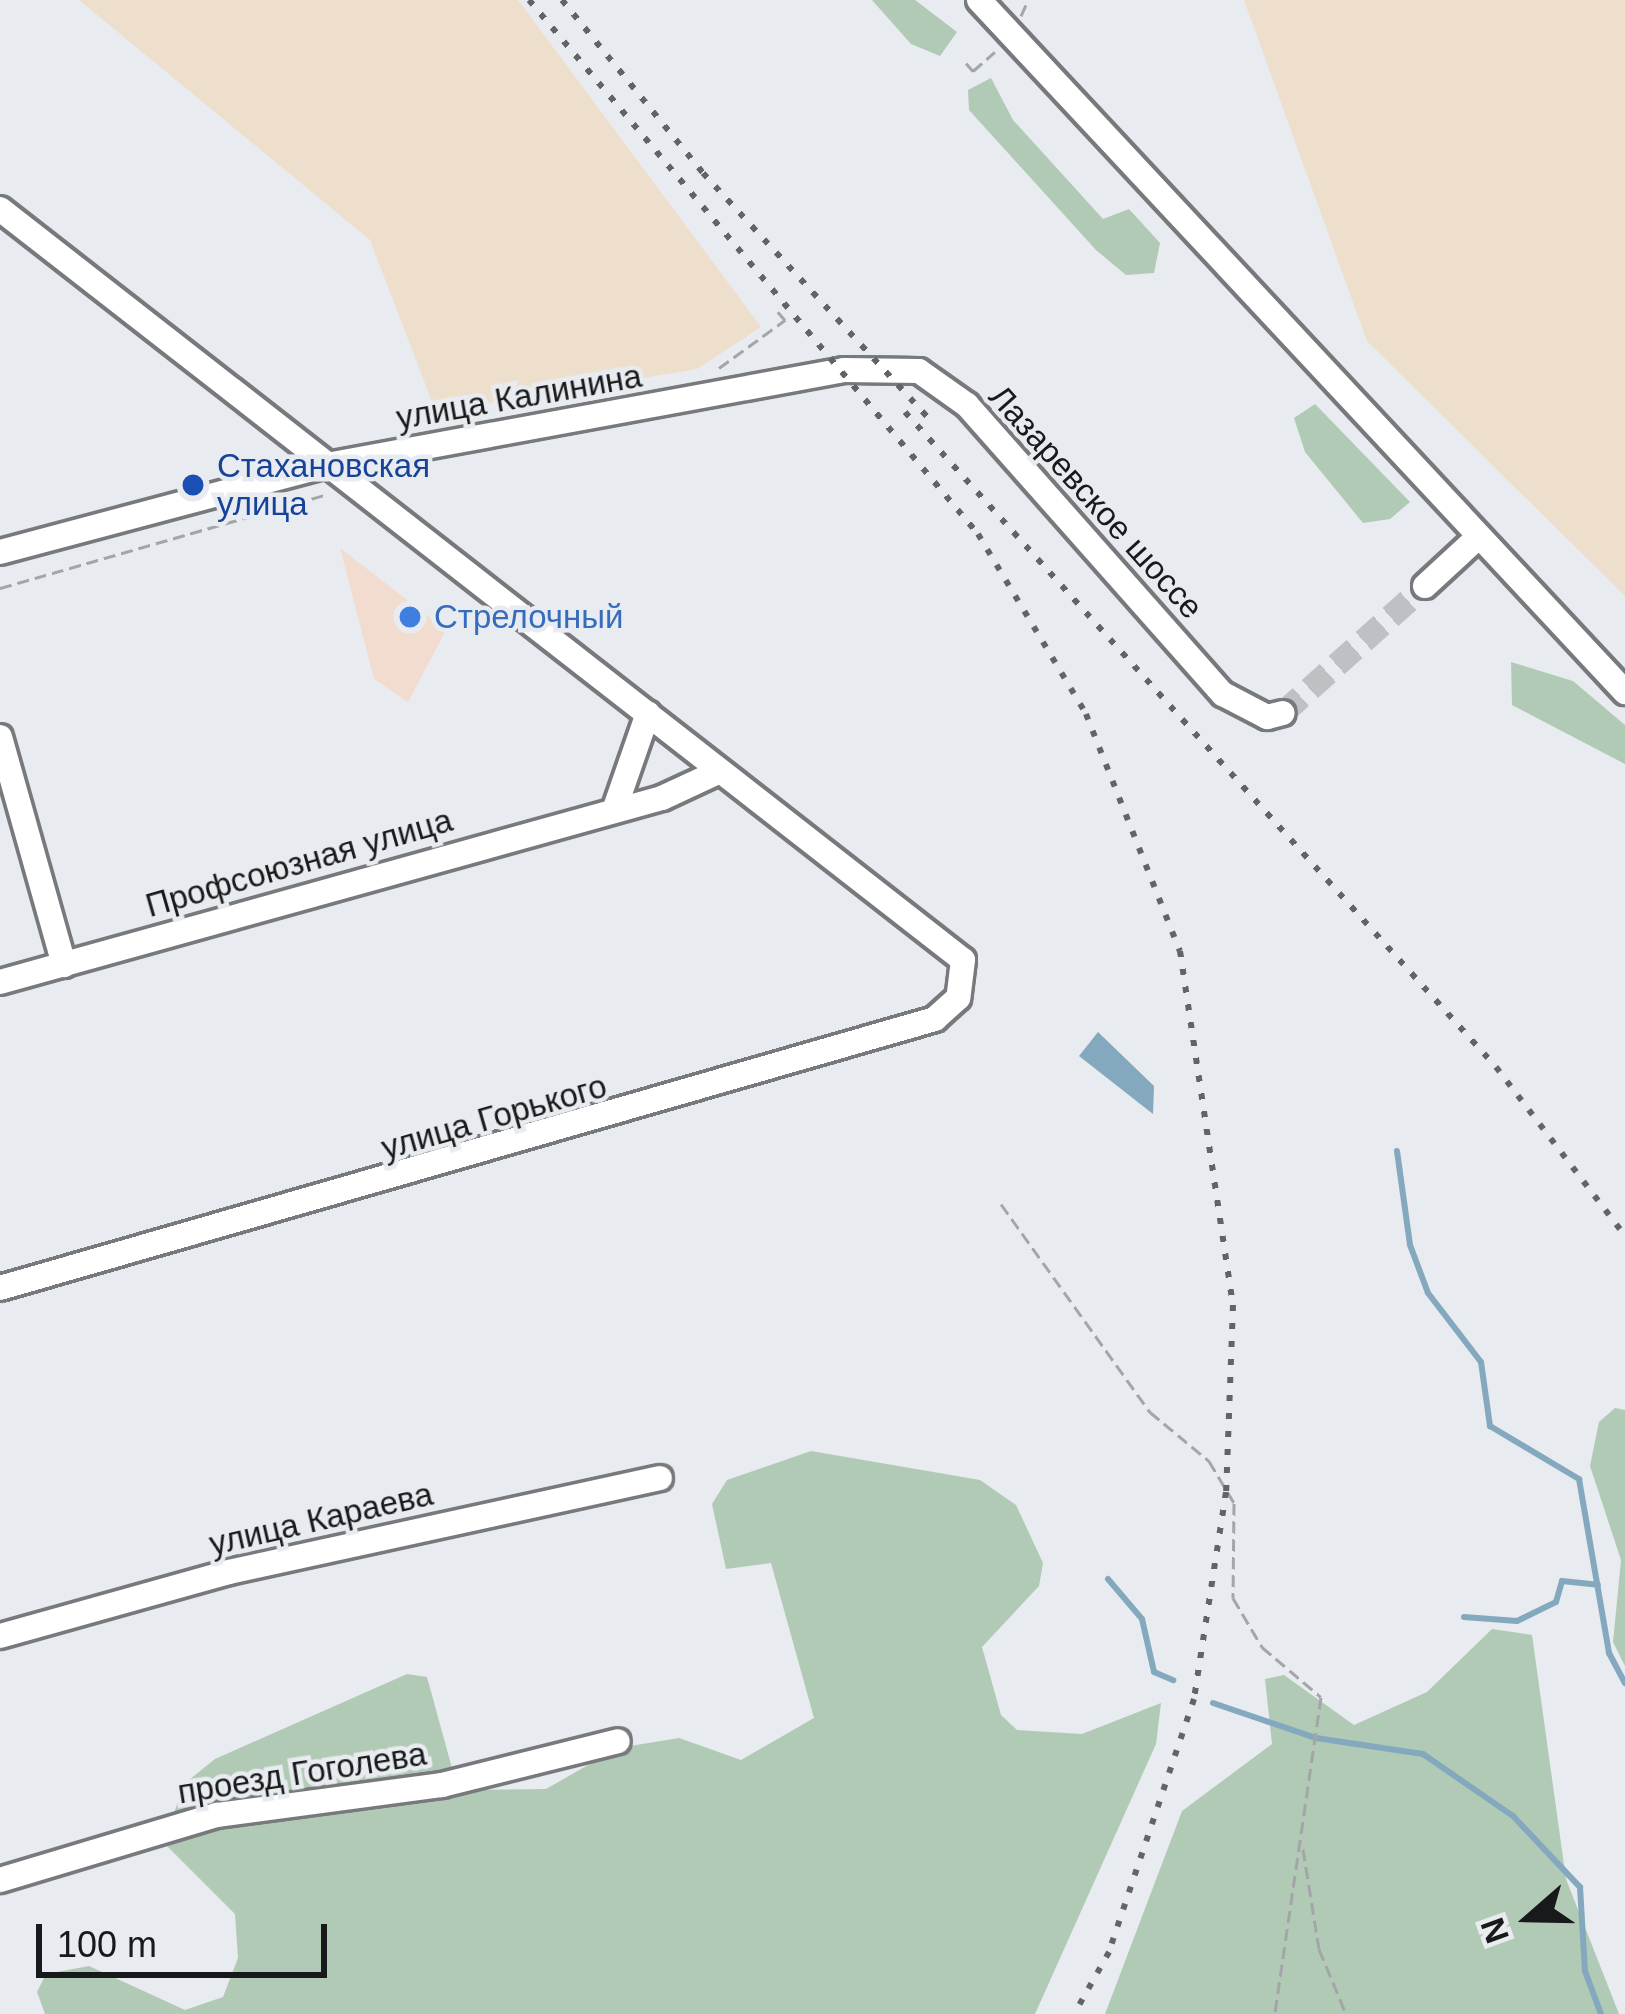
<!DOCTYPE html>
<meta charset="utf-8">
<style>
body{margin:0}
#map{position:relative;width:1625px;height:2014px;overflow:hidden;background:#e8ebef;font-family:Arial,sans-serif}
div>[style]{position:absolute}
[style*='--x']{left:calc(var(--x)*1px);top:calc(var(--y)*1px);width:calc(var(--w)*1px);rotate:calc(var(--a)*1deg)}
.commercial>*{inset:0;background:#f2dccf}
.industrial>*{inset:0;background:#eedecc}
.green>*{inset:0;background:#b1cab5}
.water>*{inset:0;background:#84a9be}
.stream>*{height:6px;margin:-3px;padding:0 3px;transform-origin:3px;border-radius:3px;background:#84a9be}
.minor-tunnel>*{height:24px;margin-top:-12px;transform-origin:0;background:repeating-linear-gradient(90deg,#bec1c4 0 24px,transparent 0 36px)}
.path>*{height:3px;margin-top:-1.5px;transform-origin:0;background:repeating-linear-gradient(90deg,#a3a6a9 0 12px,transparent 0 18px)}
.roads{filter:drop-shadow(3px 0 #77797d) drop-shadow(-3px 0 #77797d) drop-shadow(0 3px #77797d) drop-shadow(0 -3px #77797d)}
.minor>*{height:24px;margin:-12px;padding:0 12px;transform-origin:12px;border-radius:12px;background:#fff}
.rail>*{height:6px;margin-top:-3px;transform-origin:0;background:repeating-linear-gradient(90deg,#616365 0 6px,transparent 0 18px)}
.dots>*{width:33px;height:33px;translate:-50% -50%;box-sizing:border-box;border:6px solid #e8ebef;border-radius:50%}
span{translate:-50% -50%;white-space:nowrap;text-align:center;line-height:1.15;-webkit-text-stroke:9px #e8ebef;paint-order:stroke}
.street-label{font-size:33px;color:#18191a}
.transit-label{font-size:33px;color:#164399}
.left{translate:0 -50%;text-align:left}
.shop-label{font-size:33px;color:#366cbe}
.north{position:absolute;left:1469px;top:1858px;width:120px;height:120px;-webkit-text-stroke:9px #e8ebef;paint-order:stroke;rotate:250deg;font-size:33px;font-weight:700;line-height:48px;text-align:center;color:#18191a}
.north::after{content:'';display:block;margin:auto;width:42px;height:54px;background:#18191a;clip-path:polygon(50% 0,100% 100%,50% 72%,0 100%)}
.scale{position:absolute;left:36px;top:1924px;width:291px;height:54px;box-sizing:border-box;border:6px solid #18191a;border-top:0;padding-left:15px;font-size:36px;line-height:42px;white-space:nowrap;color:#18191a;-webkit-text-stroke:9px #e8ebef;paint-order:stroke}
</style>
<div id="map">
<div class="commercial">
<div style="clip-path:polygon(340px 548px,446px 630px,408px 702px,374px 679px)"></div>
</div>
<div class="industrial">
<div style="clip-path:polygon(79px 0,518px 0,761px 327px,697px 369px,436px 412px,370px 240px)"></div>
<div style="clip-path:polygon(1244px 0,1625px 0,1625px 596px,1367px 341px)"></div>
</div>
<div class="green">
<div style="clip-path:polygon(872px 0,915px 0,957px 32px,940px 56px,911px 44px)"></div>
<div style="clip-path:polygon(991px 78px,1013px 120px,1103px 219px,1129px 209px,1160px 243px,1154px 273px,1126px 275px,1096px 250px,969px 110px,968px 90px)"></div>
<div style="clip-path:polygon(1315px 404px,1410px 502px,1390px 519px,1363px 523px,1305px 452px,1294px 418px)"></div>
<div style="clip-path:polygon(1511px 662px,1573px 681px,1625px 725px,1625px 764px,1512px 705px)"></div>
<div style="clip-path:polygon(1615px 1408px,1625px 1410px,1625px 1666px,1613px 1642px,1621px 1560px,1590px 1466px,1599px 1422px)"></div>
<div style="clip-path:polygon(811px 1451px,980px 1480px,1016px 1505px,1043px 1563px,1039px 1586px,982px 1647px,1001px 1715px,1017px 1730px,1082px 1734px,1161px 1703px,1156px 1744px,1035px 2014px,45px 2014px,37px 1992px,46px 1974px,89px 1966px,185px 2010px,223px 1997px,238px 1958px,235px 1914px,164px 1843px,184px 1784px,215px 1759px,407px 1674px,427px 1677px,458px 1790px,546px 1789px,618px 1748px,679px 1738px,741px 1760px,814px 1718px,771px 1563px,726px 1569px,712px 1504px,727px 1480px)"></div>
<div style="clip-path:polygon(1492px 1629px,1532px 1635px,1566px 1879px,1619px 2014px,1105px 2014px,1182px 1811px,1272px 1744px,1265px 1679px,1284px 1675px,1354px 1725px,1427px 1692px)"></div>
</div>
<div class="water">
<div style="clip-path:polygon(1098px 1032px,1154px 1086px,1153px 1114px,1079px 1056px)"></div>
</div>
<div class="stream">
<div style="--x:1397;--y:1151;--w:95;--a:82.1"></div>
<div style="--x:1410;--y:1245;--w:51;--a:69.4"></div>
<div style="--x:1428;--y:1293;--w:87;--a:52.5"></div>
<div style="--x:1481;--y:1362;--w:65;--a:82"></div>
<div style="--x:1490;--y:1426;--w:104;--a:30.8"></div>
<div style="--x:1579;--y:1479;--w:177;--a:80.2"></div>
<div style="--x:1609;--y:1653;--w:34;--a:62"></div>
<div style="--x:1108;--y:1579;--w:52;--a:49.6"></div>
<div style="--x:1142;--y:1619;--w:54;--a:77.2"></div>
<div style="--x:1154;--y:1672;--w:21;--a:23"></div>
<div style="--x:1464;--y:1617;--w:53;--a:4.3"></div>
<div style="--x:1517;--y:1621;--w:43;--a:-26"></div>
<div style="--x:1556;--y:1602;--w:22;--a:-74"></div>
<div style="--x:1562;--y:1581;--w:36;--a:6"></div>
<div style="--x:1213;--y:1703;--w:109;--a:18.8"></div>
<div style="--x:1316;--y:1738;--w:108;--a:8.5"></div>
<div style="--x:1423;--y:1754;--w:109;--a:34.6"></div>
<div style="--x:1513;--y:1816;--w:98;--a:46.7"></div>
<div style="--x:1580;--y:1887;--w:84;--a:86.6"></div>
<div style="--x:1585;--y:1971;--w:46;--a:69.6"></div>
</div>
<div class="minor-tunnel">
<div style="--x:1283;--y:713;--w:191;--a:-41.8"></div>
</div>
<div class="path">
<div style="--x:1021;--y:16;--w:17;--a:-66"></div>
<div style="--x:966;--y:63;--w:11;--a:49"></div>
<div style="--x:973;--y:71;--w:29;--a:-41"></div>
<div style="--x:719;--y:368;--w:82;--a:-36"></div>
<div style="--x:785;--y:320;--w:11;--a:-131"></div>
<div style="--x:0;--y:588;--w:338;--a:-16"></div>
<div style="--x:1001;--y:1204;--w:256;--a:54.4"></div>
<div style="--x:1150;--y:1412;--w:77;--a:39.7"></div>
<div style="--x:1209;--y:1461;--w:49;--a:59.2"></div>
<div style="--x:1234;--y:1503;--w:95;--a:90.6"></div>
<div style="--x:1233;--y:1598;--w:57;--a:59.4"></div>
<div style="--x:1262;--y:1647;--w:77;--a:40.3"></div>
<div style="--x:1321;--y:1697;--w:320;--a:98.3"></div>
<div style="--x:1303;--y:1849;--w:101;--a:80.9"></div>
<div style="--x:1319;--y:1949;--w:70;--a:67.4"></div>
</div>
<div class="roads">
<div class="minor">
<div style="--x:979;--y:0;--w:947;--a:46.97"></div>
<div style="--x:0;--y:209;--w:1221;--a:37.95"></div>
<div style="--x:963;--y:960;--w:38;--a:97"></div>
<div style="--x:958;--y:998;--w:31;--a:138"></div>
<div style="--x:935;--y:1019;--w:973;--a:163.95"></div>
<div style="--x:0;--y:552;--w:338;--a:-14.9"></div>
<div style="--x:327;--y:465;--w:526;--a:-10.41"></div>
<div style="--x:844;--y:370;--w:75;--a:0.8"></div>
<div style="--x:919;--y:371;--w:59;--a:35.3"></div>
<div style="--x:967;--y:405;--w:386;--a:48.5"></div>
<div style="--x:1223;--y:694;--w:50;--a:27.6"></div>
<div style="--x:1267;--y:717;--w:16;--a:-14"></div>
<div style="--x:1425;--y:586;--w:69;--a:-42.7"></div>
<div style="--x:0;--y:737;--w:237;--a:74.3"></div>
<div style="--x:616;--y:805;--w:97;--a:-70.8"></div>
<div style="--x:0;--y:982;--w:687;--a:-15.53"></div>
<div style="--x:662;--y:798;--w:62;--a:-24.9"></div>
<div style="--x:0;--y:1636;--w:238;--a:-15.6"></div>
<div style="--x:229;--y:1572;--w:441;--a:-12.3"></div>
<div style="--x:0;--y:1880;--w:227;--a:-16.7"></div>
<div style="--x:217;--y:1815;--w:227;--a:-7.6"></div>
<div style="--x:442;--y:1785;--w:181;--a:-14"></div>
</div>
</div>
<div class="rail">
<div style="--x:529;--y:0;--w:698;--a:49.94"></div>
<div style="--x:978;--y:534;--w:210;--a:59"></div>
<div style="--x:1086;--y:714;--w:255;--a:68.4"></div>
<div style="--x:1180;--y:951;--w:358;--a:81.5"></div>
<div style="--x:1233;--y:1305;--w:187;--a:92.1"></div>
<div style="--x:1226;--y:1492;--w:209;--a:98.8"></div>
<div style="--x:1194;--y:1699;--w:267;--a:108.6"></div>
<div style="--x:1109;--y:1952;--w:71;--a:119.4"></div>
<div style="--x:562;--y:0;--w:223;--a:50.8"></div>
<div style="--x:703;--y:173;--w:335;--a:47.4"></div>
<div style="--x:905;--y:412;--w:882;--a:47.94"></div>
<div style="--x:1496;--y:1067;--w:213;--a:52.6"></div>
</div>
<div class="dots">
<div style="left:193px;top:485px;background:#1a4fb4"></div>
<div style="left:410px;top:617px;background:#3f7fe0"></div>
</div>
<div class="street-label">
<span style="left:519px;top:397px;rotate:-10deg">улица Калинина</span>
<span style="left:1096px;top:502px;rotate:48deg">Лазаревское шоссе</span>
<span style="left:299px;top:863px;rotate:-16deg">Профсоюзная улица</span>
<span style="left:494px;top:1117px;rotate:-16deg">улица Горького</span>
<span style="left:321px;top:1519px;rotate:-13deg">улица Караева</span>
<span style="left:302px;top:1773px;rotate:-9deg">проезд Гоголева</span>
</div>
<div class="transit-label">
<span class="left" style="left:217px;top:485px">Стахановская<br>улица</span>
</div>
<div class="shop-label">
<span class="left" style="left:434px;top:617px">Стрелочный</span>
</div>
<div class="north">N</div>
<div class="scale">100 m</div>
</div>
